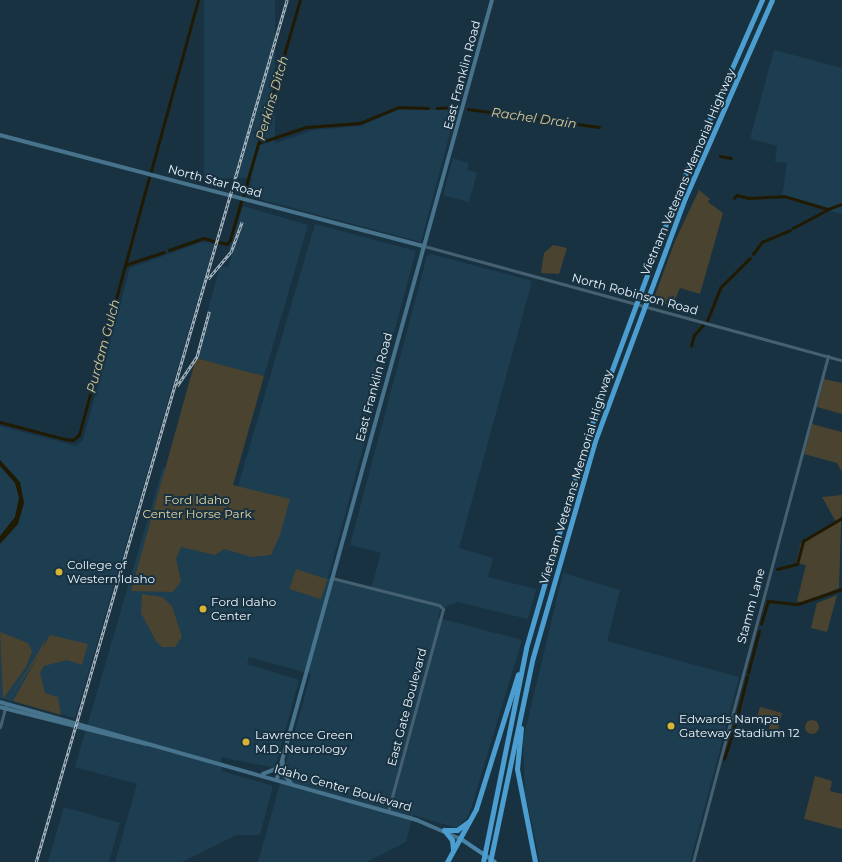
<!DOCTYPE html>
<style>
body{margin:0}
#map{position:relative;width:842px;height:862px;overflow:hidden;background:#193241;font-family:Montserrat,sans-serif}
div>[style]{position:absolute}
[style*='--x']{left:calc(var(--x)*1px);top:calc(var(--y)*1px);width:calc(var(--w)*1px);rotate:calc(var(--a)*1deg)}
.built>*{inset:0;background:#1d3e51;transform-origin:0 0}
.green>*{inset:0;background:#4a432f;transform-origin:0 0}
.round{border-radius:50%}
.water>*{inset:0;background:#211a03}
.canal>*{height:2.5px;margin:-1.25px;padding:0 1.25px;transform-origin:1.25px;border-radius:1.25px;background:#211a03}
.tertiary>*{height:3px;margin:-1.5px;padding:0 1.5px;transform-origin:1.5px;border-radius:1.5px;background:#456070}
.secondary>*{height:3.5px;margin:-1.75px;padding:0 1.75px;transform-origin:1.75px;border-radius:1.75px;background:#47738c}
.primary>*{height:4px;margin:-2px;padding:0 2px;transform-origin:2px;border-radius:2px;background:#4985a9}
.motorway>*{height:5px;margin:-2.5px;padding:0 2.5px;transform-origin:2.5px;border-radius:2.5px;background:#4b9ecf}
.rail>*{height:2.5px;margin-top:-1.25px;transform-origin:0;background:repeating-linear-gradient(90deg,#193241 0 3px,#aebdc7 0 6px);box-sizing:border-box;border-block:1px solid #aebdc7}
.dots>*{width:11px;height:11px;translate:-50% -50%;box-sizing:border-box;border:2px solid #193241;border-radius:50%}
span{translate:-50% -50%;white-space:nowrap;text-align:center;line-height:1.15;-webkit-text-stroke:4px #193241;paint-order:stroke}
.street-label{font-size:12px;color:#eaf5fd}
.park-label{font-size:12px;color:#e7d5a1}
.poi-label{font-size:12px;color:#eaf5fd}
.left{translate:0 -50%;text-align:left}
.water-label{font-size:13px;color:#d8c793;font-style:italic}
</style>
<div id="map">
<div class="built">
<div style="left:204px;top:0;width:71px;height:178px"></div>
<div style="clip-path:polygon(774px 50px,842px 68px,842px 214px,782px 198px,787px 163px,775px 162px,777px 146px,750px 139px)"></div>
<div style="clip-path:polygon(397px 110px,456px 110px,421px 242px,247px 196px,262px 148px,313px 130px,361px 126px)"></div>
<div style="clip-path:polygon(453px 158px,469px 163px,467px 170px,477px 173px,469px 202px,443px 195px)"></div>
<div style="clip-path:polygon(243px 206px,308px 225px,264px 376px,195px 358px,220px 266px,228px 267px,232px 255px,228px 254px)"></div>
<div style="clip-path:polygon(315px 224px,416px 251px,328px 578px,371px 589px,381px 553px,350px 545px,427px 256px,431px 254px,532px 281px,459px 548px,493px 558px,488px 577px,536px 589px,528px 619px,457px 602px,440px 610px,438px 618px,522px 640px,469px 815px,457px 828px,413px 815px,406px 842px,367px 862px,258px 862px,311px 674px,249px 657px,247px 664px,299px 680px,275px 768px,221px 757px,222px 771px,273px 786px,260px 835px,236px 835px,182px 862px,115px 862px,137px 784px,75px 767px,163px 467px,238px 486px)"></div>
<div style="clip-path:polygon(202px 242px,214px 244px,75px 718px,0 698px,0 426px,76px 446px,83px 440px,130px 268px)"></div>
<div style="clip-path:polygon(563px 573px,620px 590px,607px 641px,739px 677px,690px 862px,540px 862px,525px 793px,523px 740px)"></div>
<div style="clip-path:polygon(64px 807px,120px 823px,109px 862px,48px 862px)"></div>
</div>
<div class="green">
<div style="clip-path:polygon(699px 190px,710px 199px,708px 202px,723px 213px,700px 294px,680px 288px,672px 307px,654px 298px,675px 241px)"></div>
<div style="clip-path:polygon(553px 245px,567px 248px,559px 274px,541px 273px,544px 253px)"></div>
<div style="clip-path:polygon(196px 358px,264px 376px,233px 485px,290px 499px,280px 535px,271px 555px,252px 557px,224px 549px,215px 555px,181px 547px,176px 559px,181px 581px,173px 592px,131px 591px)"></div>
<div style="clip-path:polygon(824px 379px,842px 383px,842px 414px,817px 407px)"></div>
<div style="clip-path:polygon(812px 424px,842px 432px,842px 472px,837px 463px,804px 454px)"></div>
<div style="clip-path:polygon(842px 495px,839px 588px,803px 603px,797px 601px,806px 565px,796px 563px,801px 543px,836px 522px,822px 497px)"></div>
<div style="left:296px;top:569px;width:33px;height:21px;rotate:18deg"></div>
<div style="clip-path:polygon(142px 594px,162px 597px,172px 606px,182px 637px,175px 647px,162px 647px,156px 641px,141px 613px)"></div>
<div style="clip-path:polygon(837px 595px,827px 632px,811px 628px,817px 603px)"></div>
<div style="clip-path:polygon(0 632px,28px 643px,32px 651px,26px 667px,3px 699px)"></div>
<div style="clip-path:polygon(50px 635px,88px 644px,82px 665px,67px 660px,44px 666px,40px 673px,45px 693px,58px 697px,61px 715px,13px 701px)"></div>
<div style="clip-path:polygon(44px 637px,43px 649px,9px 699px,41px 648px)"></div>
<div style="clip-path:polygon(760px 707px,782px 713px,776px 739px,767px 736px,770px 725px,756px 721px)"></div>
<div class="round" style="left:805px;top:720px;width:14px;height:14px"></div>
<div style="clip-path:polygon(815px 776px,832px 781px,830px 791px,842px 794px,842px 829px,804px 819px)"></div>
</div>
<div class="water">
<div style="clip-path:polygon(0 460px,20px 482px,24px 503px,18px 524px,0 544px,0 536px,15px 517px,19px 498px,15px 483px,0 466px)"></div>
</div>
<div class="canal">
<div style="--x:437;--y:108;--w:18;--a:-3"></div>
<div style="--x:468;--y:109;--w:132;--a:7.8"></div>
<div style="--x:259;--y:143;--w:50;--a:-18.8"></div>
<div style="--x:306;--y:127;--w:54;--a:-4.2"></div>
<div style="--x:360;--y:123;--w:42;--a:-22.3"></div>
<div style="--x:399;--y:107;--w:29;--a:2"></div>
<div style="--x:720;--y:156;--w:11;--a:10"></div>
<div style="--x:151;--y:171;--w:177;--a:-74.6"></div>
<div style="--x:243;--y:196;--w:204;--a:-73.8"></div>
<div style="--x:734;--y:198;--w:4;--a:-45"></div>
<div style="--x:737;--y:195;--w:12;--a:14"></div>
<div style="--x:749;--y:198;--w:35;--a:-3"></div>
<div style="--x:784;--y:196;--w:46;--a:16.5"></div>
<div style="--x:828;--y:209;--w:15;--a:-20"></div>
<div style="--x:793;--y:228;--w:40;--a:-28"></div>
<div style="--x:219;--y:242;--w:8;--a:14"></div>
<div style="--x:227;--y:244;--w:5;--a:-53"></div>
<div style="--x:230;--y:240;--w:40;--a:-74"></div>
<div style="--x:169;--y:250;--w:37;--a:-19"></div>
<div style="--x:204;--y:238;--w:10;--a:17"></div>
<div style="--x:753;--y:254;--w:15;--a:-53"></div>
<div style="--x:762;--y:242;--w:30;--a:-23"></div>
<div style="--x:125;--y:265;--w:41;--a:-18.4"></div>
<div style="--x:707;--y:321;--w:35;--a:-68"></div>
<div style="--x:720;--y:288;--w:42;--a:-45"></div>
<div style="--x:691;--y:346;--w:11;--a:-75"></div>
<div style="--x:694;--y:335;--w:13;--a:-48"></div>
<div style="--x:0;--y:422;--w:67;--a:14.7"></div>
<div style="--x:65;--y:439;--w:8;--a:7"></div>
<div style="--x:73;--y:440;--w:8;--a:-40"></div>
<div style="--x:79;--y:435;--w:266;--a:-74.8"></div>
<div style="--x:777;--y:569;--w:21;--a:-14"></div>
<div style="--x:797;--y:564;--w:24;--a:-75"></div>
<div style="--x:803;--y:541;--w:45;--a:-30.5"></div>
<div style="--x:761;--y:624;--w:24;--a:-73"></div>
<div style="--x:768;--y:601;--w:30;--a:6"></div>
<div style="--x:798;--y:604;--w:46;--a:-18.8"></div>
<div style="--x:748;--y:673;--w:43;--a:-75.3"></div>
<div style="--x:734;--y:728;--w:53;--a:-75.7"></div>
<div style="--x:724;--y:759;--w:29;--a:-72"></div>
</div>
<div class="tertiary">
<div style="--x:424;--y:246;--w:433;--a:15.3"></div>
<div style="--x:332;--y:578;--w:110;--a:14.2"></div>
<div style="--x:439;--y:605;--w:6;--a:45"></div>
<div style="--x:443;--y:609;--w:210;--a:105.2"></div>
<div style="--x:0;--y:727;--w:24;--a:-75"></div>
<div style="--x:693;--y:862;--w:524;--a:-75.06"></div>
</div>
<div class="secondary">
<div style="--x:0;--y:135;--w:438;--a:14.7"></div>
<div style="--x:0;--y:702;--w:433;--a:15.8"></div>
<div style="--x:417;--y:820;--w:48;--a:23.4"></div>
<div style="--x:0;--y:707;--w:151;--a:14.2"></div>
<div style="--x:283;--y:761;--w:14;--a:82"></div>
<div style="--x:285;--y:775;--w:10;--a:53"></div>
<div style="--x:263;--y:774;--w:17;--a:-21"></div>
<div style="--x:277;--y:779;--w:808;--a:-74.57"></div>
</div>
<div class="primary">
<div style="--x:461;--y:839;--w:41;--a:34.1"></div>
</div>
<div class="motorway">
<div style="--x:521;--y:728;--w:41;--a:95.6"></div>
<div style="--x:517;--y:769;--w:95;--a:79"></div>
<div style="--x:444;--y:830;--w:13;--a:0"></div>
<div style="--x:457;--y:830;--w:14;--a:-36"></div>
<div style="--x:444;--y:830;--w:13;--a:51"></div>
<div style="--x:452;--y:840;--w:10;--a:84"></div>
<div style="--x:447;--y:862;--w:60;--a:-61.3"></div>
<div style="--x:476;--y:809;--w:141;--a:-72.7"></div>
<div style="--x:483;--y:862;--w:218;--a:-78.6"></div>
<div style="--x:526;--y:648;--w:216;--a:-73.9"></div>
<div style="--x:586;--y:440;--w:265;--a:-69.7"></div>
<div style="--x:678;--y:191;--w:209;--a:-66.3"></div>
<div style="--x:490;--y:862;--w:209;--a:-78.2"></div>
<div style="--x:533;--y:657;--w:225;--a:-74"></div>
<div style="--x:595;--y:441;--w:259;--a:-69.7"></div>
<div style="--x:685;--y:198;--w:216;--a:-66.3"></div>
</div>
<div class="rail">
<div style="--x:208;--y:279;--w:35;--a:-50"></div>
<div style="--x:231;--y:252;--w:32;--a:-70"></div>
<div style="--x:177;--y:386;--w:36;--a:-56"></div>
<div style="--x:197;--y:356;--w:46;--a:-74.7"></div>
<div style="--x:36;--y:862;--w:898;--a:-73.77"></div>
</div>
<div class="dots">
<div style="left:59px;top:572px;background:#d8b434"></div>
<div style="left:203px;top:609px;background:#d8b434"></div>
<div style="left:671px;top:726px;background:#d8b434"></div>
<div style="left:246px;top:742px;background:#d8b434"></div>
</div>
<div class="street-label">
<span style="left:462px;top:75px;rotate:-75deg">East Franklin Road</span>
<span style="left:688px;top:172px;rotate:-67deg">Vietnam Veterans Memorial Highway</span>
<span style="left:215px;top:181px;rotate:15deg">North Star Road</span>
<span style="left:635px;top:294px;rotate:15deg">North Robinson Road</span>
<span style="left:374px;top:387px;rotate:-75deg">East Franklin Road</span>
<span style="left:576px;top:477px;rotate:-73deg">Vietnam Veterans Memorial Highway</span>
<span style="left:751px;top:606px;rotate:-75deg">Stamm Lane</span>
<span style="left:407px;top:707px;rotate:-75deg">East Gate Boulevard</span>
<span style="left:343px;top:788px;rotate:16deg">Idaho Center Boulevard</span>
</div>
<div class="park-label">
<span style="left:197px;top:507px">Ford Idaho<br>Center Horse Park</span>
</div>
<div class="poi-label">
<span class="left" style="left:67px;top:572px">College of<br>Western Idaho</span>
<span class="left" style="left:211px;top:609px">Ford Idaho<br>Center</span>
<span class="left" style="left:679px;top:726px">Edwards Nampa<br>Gateway Stadium 12</span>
<span class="left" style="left:255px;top:742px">Lawrence Green<br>M.D. Neurology</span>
</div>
<div class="water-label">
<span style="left:272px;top:98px;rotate:-74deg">Perkins Ditch</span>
<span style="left:534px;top:118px;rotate:8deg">Rachel Drain</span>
<span style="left:103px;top:346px;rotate:-75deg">Purdam Gulch</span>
</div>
</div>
